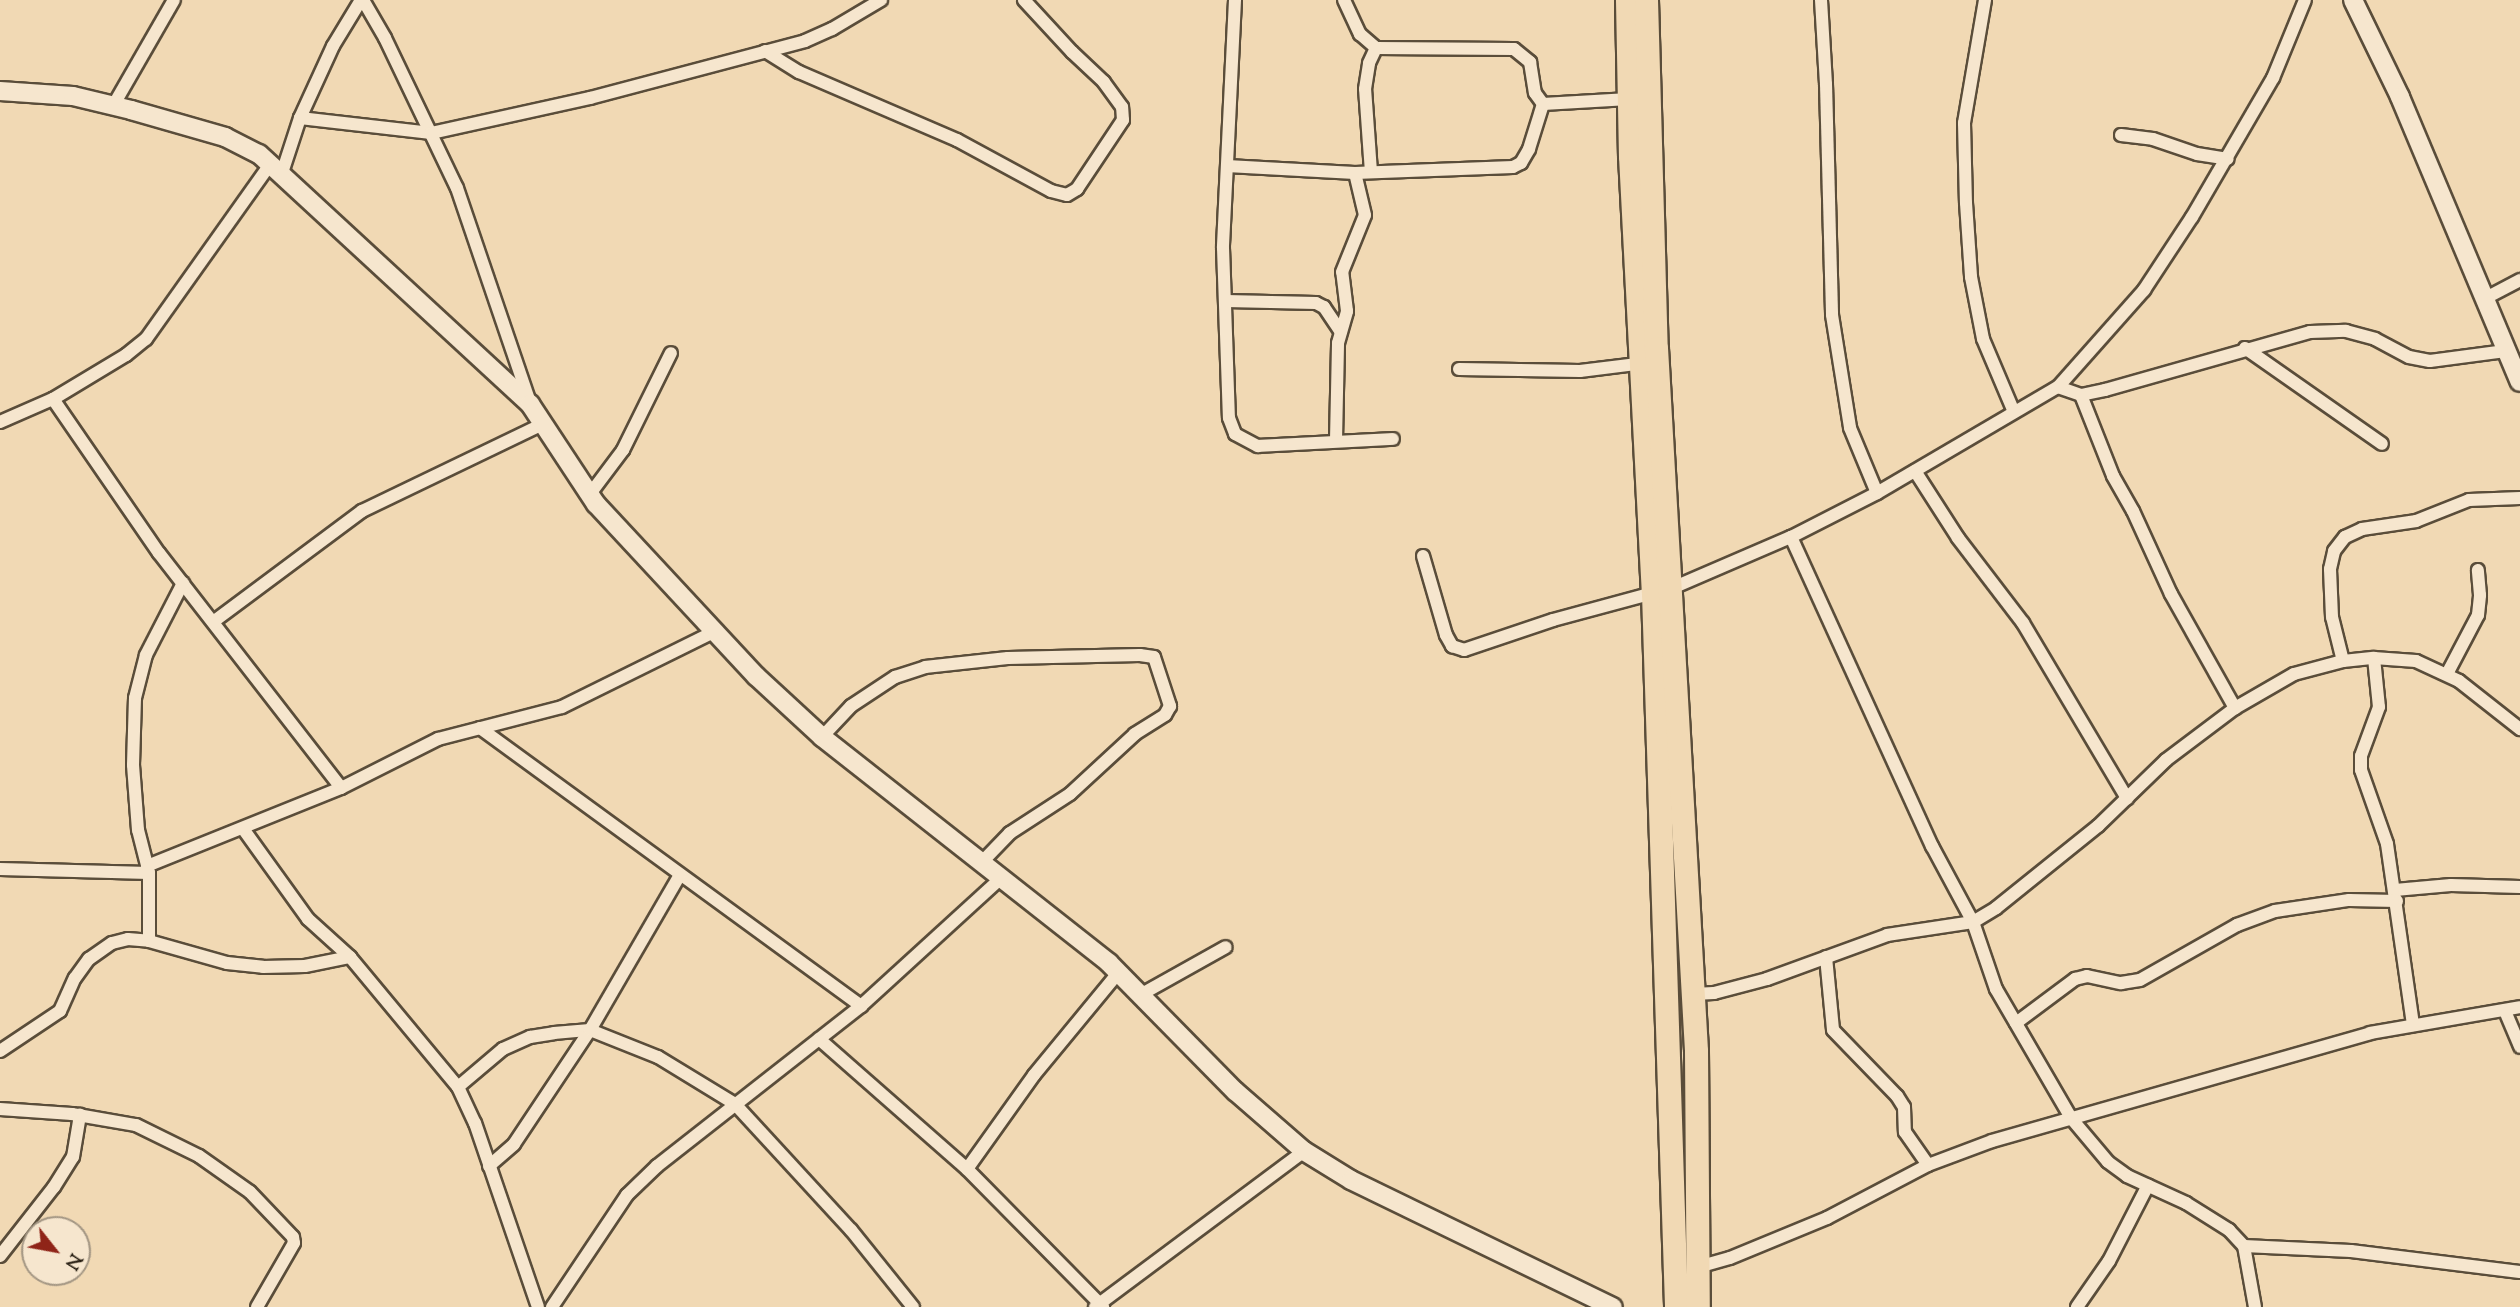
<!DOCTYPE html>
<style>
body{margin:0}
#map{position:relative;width:2520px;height:1307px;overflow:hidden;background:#f1d9b4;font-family:"Sorts Mill Goudy",serif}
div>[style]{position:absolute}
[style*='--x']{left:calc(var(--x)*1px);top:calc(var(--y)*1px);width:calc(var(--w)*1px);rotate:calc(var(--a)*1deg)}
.roads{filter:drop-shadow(2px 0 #5a4d3a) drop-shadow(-2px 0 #5a4d3a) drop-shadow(0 2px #5a4d3a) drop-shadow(0 -2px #5a4d3a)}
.street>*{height:12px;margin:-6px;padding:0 6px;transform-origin:6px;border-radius:6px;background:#f6e6ce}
.secondary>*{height:18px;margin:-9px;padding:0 9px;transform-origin:9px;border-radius:9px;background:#f6e6ce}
.highway>*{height:23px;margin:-11.5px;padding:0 11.5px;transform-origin:11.5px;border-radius:11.5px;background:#f1d9b4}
span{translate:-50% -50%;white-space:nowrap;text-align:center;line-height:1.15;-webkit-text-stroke:6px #f6e6ce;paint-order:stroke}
.north{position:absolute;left:21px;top:1216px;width:70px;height:70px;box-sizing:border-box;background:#f6e6ce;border:2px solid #a39683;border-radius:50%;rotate:121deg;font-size:19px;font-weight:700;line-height:28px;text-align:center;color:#271e12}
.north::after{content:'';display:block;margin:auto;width:24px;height:32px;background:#8f2418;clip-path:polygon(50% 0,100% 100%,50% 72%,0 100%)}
</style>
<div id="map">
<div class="roads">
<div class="street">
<div style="--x:363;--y:0;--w:44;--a:59.9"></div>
<div style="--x:385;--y:38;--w:166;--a:64.4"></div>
<div style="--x:457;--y:188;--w:227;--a:71.2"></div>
<div style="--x:1235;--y:0;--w:248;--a:92.8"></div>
<div style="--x:1223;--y:248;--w:170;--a:88"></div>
<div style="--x:1229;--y:418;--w:17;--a:69"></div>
<div style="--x:1235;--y:434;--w:26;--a:28"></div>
<div style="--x:1258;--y:446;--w:135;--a:-3"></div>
<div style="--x:1344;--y:0;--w:38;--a:65"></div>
<div style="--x:1360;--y:34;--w:21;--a:41"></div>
<div style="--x:1376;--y:48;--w:138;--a:0.4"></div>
<div style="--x:1514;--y:49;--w:21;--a:39"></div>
<div style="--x:1530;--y:62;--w:31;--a:81"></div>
<div style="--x:1535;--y:93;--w:14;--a:54"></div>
<div style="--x:1821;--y:0;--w:84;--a:86.6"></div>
<div style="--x:1826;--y:84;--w:231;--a:88.5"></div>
<div style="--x:1832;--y:315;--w:114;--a:80.9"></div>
<div style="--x:1850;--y:428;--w:70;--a:67.4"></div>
<div style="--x:1985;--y:0;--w:125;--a:99.7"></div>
<div style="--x:1964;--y:123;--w:80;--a:88.6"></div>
<div style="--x:1966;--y:203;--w:74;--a:86.1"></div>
<div style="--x:1971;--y:277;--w:63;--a:79"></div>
<div style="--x:1983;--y:339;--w:79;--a:67"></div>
<div style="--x:765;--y:51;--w:40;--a:32"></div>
<div style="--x:799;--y:72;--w:172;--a:23.3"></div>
<div style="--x:957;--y:140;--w:107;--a:28.5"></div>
<div style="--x:1051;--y:191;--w:16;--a:14"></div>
<div style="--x:1067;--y:195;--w:12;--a:-31"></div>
<div style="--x:1077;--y:189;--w:83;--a:-56.3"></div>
<div style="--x:1123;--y:120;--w:13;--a:-94"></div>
<div style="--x:1122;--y:107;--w:31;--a:-126"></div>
<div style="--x:1104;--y:82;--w:44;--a:-136.8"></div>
<div style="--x:1072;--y:52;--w:71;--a:-132.7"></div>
<div style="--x:1543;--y:104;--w:86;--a:-3.3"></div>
<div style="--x:113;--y:106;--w:122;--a:-60.1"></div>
<div style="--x:300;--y:118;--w:132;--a:6.5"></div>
<div style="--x:431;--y:133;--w:163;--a:-12.4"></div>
<div style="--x:590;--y:98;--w:222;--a:-14.8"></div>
<div style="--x:805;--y:41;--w:30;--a:-24"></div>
<div style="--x:832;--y:29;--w:57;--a:-30.6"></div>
<div style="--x:2121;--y:135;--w:32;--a:7"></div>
<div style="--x:2153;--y:139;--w:46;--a:18.8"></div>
<div style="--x:2197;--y:154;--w:31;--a:9"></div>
<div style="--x:1227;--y:166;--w:128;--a:3.1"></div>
<div style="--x:1355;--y:173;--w:158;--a:-2.2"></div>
<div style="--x:1513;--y:167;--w:9;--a:-27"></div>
<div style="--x:1521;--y:163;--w:16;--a:-60"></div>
<div style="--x:1529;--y:149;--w:47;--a:-72.7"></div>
<div style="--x:1371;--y:172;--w:83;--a:-94.1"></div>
<div style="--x:1365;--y:89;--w:26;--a:-81"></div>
<div style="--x:1369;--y:63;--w:17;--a:-65"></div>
<div style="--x:282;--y:173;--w:58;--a:-71.9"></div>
<div style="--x:300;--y:118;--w:79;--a:-65.4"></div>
<div style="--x:333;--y:46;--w:54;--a:-58.7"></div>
<div style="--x:2484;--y:299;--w:41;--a:-27.8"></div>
<div style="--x:1226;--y:301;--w:90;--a:1.3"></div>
<div style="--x:1316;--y:303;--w:9;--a:27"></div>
<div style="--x:1324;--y:307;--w:30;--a:56"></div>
<div style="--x:2245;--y:348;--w:167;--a:35"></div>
<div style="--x:1459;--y:369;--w:121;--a:0.9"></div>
<div style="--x:1580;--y:371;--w:64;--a:-7.1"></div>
<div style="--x:2058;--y:387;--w:24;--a:19"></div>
<div style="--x:2081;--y:395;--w:25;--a:-12"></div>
<div style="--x:2105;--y:390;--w:213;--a:-15.8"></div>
<div style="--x:2310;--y:332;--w:36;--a:-2"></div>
<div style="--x:2346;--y:331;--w:30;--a:15"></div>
<div style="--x:2375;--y:339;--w:38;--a:28"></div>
<div style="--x:2409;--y:357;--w:21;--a:11"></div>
<div style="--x:2430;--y:361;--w:76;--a:-7.6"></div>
<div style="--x:2081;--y:395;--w:87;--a:68.4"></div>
<div style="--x:2113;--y:476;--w:40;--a:60.3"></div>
<div style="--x:2133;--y:511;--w:91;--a:65.4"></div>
<div style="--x:2171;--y:594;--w:131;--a:60.7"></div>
<div style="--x:53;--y:399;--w:187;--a:55.5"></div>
<div style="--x:159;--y:553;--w:297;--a:52.2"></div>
<div style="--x:0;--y:422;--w:58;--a:-23.5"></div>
<div style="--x:53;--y:399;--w:85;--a:-31.1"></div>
<div style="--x:126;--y:355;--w:26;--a:-39"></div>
<div style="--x:146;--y:339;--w:216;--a:-54.6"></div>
<div style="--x:1336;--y:440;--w:97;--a:-88.8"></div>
<div style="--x:1338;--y:343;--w:33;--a:-74"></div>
<div style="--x:1347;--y:311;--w:39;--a:-97"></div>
<div style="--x:1342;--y:272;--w:61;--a:-68"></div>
<div style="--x:1365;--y:215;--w:43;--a:-103.4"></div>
<div style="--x:1915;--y:471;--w:80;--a:57.3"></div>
<div style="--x:1958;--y:538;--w:107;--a:52.6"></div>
<div style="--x:2023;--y:623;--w:204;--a:59.3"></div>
<div style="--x:590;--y:494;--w:55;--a:-53.1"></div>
<div style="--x:623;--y:450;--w:108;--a:-63.7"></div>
<div style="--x:1791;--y:537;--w:340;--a:65.5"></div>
<div style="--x:1932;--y:846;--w:86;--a:61.7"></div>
<div style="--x:1973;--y:922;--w:71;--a:71.1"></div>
<div style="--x:1996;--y:989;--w:149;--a:59.8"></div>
<div style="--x:2071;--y:1118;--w:57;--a:49.9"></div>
<div style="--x:2108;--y:1162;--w:24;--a:36"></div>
<div style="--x:2127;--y:1176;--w:65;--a:24.6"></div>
<div style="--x:2186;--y:1203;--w:51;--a:32.1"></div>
<div style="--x:2229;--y:1230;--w:22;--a:47"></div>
<div style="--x:2244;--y:1246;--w:62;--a:79.8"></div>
<div style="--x:1423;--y:556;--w:82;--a:73.8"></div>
<div style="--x:1446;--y:635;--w:13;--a:61"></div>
<div style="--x:1452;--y:646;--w:13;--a:18"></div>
<div style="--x:1464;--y:650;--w:94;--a:-18.6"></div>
<div style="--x:1553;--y:620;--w:104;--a:-15.1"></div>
<div style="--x:1670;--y:589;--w:132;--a:-23.3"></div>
<div style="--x:1791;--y:537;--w:97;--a:-27.1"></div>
<div style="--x:1877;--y:493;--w:210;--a:-30.4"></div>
<div style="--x:2058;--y:387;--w:130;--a:-48.4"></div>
<div style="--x:2144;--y:290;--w:87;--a:-56.7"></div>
<div style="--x:2192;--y:217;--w:161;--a:-59.8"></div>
<div style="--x:2273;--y:78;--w:84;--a:-67.7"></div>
<div style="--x:213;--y:622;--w:186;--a:-36.7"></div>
<div style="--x:362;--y:511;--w:203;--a:-25.7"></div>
<div style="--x:2374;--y:658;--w:49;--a:84.2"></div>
<div style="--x:2379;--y:707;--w:52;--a:110.2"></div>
<div style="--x:2361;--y:756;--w:14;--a:90"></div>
<div style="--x:2361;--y:770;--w:78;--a:70.6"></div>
<div style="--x:2387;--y:844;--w:183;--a:81.8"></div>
<div style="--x:2343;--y:661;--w:45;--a:-104"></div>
<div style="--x:2332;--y:617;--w:48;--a:-92.4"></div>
<div style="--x:2330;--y:569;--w:18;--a:-77"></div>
<div style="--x:2334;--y:551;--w:18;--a:-52"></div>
<div style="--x:2345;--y:537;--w:19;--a:-25"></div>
<div style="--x:2362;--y:529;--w:55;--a:-8.4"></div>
<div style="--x:2416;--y:521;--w:57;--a:-21.6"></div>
<div style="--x:2469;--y:500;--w:51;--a:-2.2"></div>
<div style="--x:2447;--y:674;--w:67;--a:-62.3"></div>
<div style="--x:2478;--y:615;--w:20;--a:-84"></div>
<div style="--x:2480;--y:595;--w:25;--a:-95"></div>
<div style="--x:480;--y:728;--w:472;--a:36.1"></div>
<div style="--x:822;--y:737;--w:42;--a:-46.9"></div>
<div style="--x:851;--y:706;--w:53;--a:-33.4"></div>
<div style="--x:895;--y:677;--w:32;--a:-18"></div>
<div style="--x:925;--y:667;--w:83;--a:-6.2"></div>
<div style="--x:1008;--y:658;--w:132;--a:-1.3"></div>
<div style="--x:1140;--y:655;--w:14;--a:8"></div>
<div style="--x:1154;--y:657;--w:52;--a:71.9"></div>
<div style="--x:1170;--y:706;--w:10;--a:119"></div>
<div style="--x:1165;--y:715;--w:36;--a:148"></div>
<div style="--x:1135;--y:734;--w:88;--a:137.3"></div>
<div style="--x:1070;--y:794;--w:72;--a:147"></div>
<div style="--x:1010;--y:833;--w:42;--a:134"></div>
<div style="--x:244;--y:830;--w:110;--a:54.3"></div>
<div style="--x:308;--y:919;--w:57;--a:42.1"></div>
<div style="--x:350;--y:957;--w:169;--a:50.3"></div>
<div style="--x:458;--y:1087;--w:40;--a:65"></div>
<div style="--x:475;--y:1123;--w:194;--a:71.1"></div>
<div style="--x:147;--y:866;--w:209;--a:-21.9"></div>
<div style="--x:341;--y:788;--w:109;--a:-26.8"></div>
<div style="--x:438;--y:739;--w:128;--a:-14.5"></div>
<div style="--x:562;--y:707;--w:169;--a:-26.3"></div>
<div style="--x:0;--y:869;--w:149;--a:1.5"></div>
<div style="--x:2395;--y:890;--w:56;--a:-5.1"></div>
<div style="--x:2451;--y:885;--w:69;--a:1.7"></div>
<div style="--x:149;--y:941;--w:68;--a:-90"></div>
<div style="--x:149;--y:873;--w:44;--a:-104.3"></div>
<div style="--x:138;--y:830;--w:65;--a:-94.4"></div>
<div style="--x:133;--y:765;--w:67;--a:-88.3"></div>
<div style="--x:135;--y:698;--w:44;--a:-75.7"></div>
<div style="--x:146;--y:655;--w:81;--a:-62.8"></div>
<div style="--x:1826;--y:957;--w:73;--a:84.5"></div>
<div style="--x:1833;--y:1030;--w:92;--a:45.9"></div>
<div style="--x:1897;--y:1096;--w:13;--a:58"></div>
<div style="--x:1904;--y:1107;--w:25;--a:88"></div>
<div style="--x:1905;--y:1132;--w:40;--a:55.1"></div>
<div style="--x:1693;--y:994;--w:21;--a:-3"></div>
<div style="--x:1714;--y:993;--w:55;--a:-14.8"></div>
<div style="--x:1767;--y:979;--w:128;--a:-20.1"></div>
<div style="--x:1887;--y:935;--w:87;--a:-8.6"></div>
<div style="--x:1973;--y:922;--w:27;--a:-31"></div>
<div style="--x:1996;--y:908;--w:131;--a:-38.8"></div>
<div style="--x:2098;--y:826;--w:95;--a:-44.1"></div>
<div style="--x:2166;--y:760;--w:86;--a:-37"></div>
<div style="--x:2235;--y:708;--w:68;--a:-30"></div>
<div style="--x:2294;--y:674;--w:51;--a:-14.9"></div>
<div style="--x:2343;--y:661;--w:31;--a:-6"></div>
<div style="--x:2374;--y:658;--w:42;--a:4.1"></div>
<div style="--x:2416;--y:661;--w:47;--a:24.9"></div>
<div style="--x:2459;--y:681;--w:78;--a:38.2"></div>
<div style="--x:1140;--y:995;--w:98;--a:-29.2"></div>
<div style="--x:2505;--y:1011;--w:39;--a:67"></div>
<div style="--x:2016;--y:1023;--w:74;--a:-36.7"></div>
<div style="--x:2075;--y:979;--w:12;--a:-14"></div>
<div style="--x:2087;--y:976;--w:35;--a:12"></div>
<div style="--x:2121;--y:983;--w:19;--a:-9"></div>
<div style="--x:2140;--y:980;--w:112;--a:-29.6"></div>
<div style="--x:2237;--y:925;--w:40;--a:-20.2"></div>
<div style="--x:2275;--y:911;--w:75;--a:-8.5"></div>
<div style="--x:2349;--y:900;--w:48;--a:1.2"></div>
<div style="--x:819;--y:1039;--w:197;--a:41.3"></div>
<div style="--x:967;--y:1169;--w:194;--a:45.4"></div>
<div style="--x:0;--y:1051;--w:72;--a:-33.7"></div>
<div style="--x:60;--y:1011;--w:36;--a:-66"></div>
<div style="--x:75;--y:978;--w:24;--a:-54"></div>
<div style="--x:89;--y:959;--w:28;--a:-35"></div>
<div style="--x:112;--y:943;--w:16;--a:-14"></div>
<div style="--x:128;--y:939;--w:21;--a:5"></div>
<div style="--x:149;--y:941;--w:81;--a:15.8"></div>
<div style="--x:227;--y:963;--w:36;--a:6"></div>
<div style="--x:263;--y:967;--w:42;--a:-1.4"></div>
<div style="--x:305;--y:966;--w:46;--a:-11.3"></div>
<div style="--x:458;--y:1087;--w:59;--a:-40.2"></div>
<div style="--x:503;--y:1049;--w:30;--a:-24"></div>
<div style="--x:530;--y:1037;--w:24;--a:-9"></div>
<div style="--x:554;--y:1033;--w:36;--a:-5"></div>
<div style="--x:590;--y:1030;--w:73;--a:21.7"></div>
<div style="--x:658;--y:1057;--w:90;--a:31.4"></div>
<div style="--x:735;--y:1104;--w:171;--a:47.4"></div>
<div style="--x:851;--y:1230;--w:99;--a:51.2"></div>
<div style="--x:0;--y:1109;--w:72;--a:4"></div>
<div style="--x:72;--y:1114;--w:65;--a:9.8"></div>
<div style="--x:136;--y:1125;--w:70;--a:26.2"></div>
<div style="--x:199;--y:1156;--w:62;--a:35.2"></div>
<div style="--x:250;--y:1192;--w:62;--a:46.3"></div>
<div style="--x:293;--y:1237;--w:6;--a:81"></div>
<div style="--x:294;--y:1243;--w:74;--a:120"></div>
<div style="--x:489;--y:1166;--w:33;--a:-41"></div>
<div style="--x:514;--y:1144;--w:137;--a:-56.3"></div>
<div style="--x:590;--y:1030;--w:179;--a:-59.9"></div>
<div style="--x:967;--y:1169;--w:115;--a:-54.5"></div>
<div style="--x:1034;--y:1075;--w:134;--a:-50.5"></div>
<div style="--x:2244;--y:1246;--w:107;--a:2.7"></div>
<div style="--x:2351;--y:1251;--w:170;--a:7.1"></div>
<div style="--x:0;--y:1256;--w:88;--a:-52"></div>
<div style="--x:54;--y:1187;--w:36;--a:-58"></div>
<div style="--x:73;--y:1157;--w:43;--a:-80.5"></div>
<div style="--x:1698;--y:1267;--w:33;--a:-16"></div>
<div style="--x:1730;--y:1258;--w:105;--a:-22.4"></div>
<div style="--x:1827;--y:1218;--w:114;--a:-27.7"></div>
<div style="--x:1928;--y:1165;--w:68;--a:-20.6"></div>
<div style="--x:1992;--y:1141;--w:393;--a:-15.9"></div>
<div style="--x:2370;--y:1033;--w:152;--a:-9.8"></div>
<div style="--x:552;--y:1307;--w:135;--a:-56.2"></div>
<div style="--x:627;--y:1195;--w:42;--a:-44"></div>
<div style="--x:657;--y:1166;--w:259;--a:-38.1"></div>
<div style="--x:861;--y:1006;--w:188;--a:-42.4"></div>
<div style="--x:1095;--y:1307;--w:261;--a:-36.7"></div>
<div style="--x:2077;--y:1307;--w:56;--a:-55.2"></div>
<div style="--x:2109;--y:1261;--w:85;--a:-62.8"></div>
</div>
<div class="secondary">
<div style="--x:2353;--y:0;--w:108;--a:64.1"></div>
<div style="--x:2400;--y:97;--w:309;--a:67.2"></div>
<div style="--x:0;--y:91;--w:73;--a:3.9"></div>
<div style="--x:73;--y:96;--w:60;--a:13.6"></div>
<div style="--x:131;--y:110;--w:98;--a:16"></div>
<div style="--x:225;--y:137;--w:38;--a:27"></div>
<div style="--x:259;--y:154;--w:369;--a:42.7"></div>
<div style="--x:530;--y:404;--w:120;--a:56.6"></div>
<div style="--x:596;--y:504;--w:235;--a:47.1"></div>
<div style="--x:756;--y:676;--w:90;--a:42.7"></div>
<div style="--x:822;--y:737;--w:365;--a:38.2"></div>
<div style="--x:1109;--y:963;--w:180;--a:45.5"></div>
<div style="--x:1235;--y:1091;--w:91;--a:41"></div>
<div style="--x:1304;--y:1151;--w:55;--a:31.7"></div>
<div style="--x:1351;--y:1180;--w:291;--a:25.9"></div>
</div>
<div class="highway">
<div style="--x:1627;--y:0;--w:156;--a:88.9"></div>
<div style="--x:1630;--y:156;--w:438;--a:87"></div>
<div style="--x:1653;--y:593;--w:714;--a:88.15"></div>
<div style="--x:1646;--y:0;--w:348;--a:88.4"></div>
<div style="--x:1656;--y:348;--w:704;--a:86.74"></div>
<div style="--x:1696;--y:1051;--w:256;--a:89.6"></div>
</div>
</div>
<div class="north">N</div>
</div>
